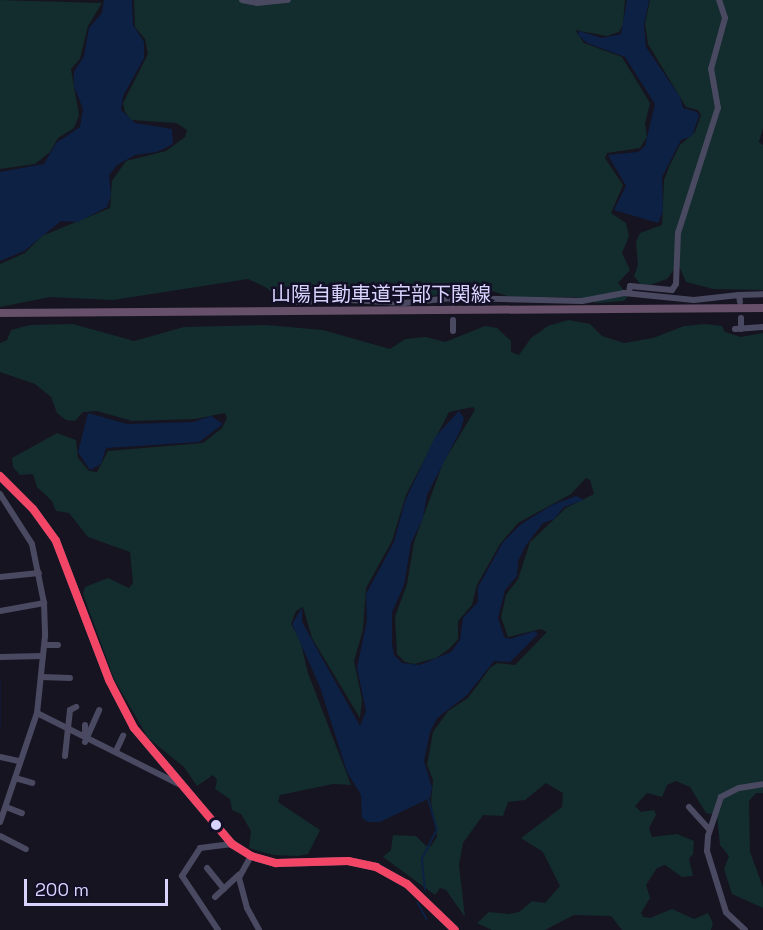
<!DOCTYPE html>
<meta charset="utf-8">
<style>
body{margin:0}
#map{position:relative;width:763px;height:930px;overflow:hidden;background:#161421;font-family:"Space Grotesk","Noto Sans JP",sans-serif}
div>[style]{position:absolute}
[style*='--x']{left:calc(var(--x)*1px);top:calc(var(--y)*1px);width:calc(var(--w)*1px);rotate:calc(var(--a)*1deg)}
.green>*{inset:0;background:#132c2d}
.water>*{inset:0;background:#0d2144}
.stream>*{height:1.5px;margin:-0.75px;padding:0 0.75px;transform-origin:0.75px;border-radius:0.75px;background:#0d2144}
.minor>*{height:6px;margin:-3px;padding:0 3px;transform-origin:3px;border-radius:3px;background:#4a4962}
.highway>*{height:8px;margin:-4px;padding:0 4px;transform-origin:4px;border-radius:4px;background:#67516a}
.bus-1>*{height:8px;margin:-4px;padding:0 4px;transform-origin:4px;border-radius:4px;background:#f34667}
.dots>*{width:16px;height:16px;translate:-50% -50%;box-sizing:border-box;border:3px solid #130f26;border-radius:50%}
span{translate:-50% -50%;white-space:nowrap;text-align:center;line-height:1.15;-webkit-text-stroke:5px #130f26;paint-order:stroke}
.street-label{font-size:20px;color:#d9d4ff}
.scale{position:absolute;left:24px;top:879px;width:144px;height:27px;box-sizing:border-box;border:3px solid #d9d4ff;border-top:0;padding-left:8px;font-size:18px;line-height:21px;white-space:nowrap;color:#d9d4ff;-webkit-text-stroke:4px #130f26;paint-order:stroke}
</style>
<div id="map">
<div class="green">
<div style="clip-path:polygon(0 0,102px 3px,88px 26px,80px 59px,71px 69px,79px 115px,74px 128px,58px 138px,50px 152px,35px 164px,0 169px)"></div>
<div style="clip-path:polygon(134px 0,625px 0,623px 25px,619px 32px,607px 36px,575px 30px,584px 43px,622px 57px,650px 103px,645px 124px,647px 137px,640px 148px,607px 153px,605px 158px,623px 185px,611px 213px,626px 223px,629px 236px,622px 253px,630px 270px,618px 283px,628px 296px,624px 301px,596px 303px,576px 297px,510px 297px,481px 287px,415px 299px,403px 298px,369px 283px,365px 287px,332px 290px,307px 300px,294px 296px,282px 303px,267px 288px,248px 279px,113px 300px,50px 297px,0 307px,0 264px,25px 253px,42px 236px,110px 208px,112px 181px,126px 161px,166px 151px,185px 137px,187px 130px,176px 123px,131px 120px,125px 112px,123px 103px,148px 54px,145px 39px,135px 27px)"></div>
<div style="clip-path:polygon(650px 0,763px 0,763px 128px,759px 142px,763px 145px,763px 290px,713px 289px,686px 282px,678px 264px,667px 279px,650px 285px,640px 284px,634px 276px,638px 265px,636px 242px,640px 233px,662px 225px,664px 180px,669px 167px,680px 145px,695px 132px,701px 115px,698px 110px,686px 107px,648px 44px,645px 24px)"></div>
<div style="clip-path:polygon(568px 320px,590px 324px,602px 336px,624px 343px,653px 338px,684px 326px,705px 324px,722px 326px,725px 332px,741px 337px,763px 333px,763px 793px,756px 793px,749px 801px,750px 852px,763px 887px,763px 908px,732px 894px,724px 869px,729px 856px,720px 845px,717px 815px,706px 813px,690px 787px,676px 781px,667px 785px,662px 797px,647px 793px,635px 806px,641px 812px,654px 810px,656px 815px,649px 828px,652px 837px,677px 834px,694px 841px,693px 854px,689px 859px,693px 876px,682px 877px,665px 865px,657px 868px,646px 885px,650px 898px,641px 913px,643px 917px,650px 918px,672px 909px,694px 919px,708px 913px,713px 923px,711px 930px,622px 930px,611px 916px,574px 915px,545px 930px,492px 930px,477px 923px,489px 912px,509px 914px,519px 912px,532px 901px,545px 903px,560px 886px,543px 852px,521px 838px,562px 807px,563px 793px,546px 783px,525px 800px,508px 802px,503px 816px,483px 815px,463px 843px,459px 865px,465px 917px,446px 890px,440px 888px,435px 895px,383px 857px,391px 850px,393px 835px,416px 836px,426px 846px,431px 846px,437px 837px,431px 802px,433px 780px,427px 765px,433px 732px,448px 711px,468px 698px,490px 668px,497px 663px,515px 665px,547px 632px,541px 629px,508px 637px,501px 617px,506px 595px,518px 579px,530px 542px,566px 508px,594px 494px,590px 480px,586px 478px,571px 494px,518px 523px,500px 544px,477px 585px,472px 605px,458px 621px,458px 639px,450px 648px,436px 658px,414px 664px,405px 662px,397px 654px,395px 617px,407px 584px,414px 542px,443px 463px,475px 410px,473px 407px,449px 412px,406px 495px,392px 541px,366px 588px,363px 630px,354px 661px,362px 700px,360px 718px,312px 638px,303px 607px,296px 611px,291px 624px,300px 640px,308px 673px,351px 785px,333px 784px,280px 795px,278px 802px,320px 830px,308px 854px,297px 856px,273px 855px,249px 848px,251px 831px,241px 814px,232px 810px,230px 799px,215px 789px,217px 780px,213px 775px,197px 786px,184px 767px,148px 738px,114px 679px,83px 594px,85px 587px,108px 578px,129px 588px,133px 583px,130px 552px,88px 537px,69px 513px,56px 511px,52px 501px,37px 487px,33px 474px,20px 475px,13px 467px,12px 458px,57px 433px,76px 440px,78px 458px,89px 471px,97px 472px,108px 451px,203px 443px,222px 428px,227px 418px,225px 413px,195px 419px,132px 421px,97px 411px,83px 412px,75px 421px,66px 420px,57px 413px,51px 397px,35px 384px,0 372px,0 343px,7px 340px,11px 330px,30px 325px,73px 324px,134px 341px,184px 327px,266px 325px,323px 330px,390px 349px,405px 339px,426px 337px,445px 342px,485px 326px,497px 328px,511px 341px,511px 352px,519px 355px,531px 338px,548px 326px)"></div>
</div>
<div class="water">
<div style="clip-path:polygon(104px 0,132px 0,133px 25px,144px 42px,144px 58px,123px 96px,121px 110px,135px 123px,172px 129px,173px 144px,157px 152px,135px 155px,117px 165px,109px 175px,111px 195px,107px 207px,78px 222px,61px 221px,24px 251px,0 261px,0 172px,44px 164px,56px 143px,80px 127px,83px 109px,74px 86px,74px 72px,84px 56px,89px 28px,102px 13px)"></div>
<div style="clip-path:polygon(627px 0,649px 0,644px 25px,646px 47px,680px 97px,683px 108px,697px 112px,699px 116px,692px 136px,681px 140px,662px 177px,663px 211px,658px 223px,614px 210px,626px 186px,608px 155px,638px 152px,645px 146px,655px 104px,625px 57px,587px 43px,578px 35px,579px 31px,602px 38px,621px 34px)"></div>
<div style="clip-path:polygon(459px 411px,464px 418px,461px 429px,427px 495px,423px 518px,411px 543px,404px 585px,392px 612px,392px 644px,394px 655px,402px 663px,420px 665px,451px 652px,460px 640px,463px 618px,478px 602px,478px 587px,503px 542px,520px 525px,552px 505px,576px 496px,584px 500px,564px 507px,554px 519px,543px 523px,526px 545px,518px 561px,517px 576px,505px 590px,498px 618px,504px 637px,510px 639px,535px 631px,538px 634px,510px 662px,494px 661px,467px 695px,437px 718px,430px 732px,424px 761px,432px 788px,430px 798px,380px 822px,368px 822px,362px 818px,361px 795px,347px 772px,320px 687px,292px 624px,302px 608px,302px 622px,360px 726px,366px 711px,357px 668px,367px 620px,366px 594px,394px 542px,405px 501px,435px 437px)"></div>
<div style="clip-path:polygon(88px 413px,127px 424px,193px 422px,211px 416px,223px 424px,199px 442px,106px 448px,101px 464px,90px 470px,78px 452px)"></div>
</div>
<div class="stream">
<div style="--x:0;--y:680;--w:48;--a:90"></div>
<div style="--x:425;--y:890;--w:31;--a:-96"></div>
<div style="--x:422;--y:859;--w:33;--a:-63"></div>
<div style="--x:437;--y:830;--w:32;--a:-106"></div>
<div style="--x:418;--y:903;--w:18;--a:61"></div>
</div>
<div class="minor">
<div style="--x:242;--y:0;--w:15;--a:11"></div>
<div style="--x:257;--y:3;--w:31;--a:-6"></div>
<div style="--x:629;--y:293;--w:7;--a:-82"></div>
<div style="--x:630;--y:286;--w:42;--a:5.4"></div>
<div style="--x:672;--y:290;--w:7;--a:-56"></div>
<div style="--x:676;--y:284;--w:51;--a:-87.8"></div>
<div style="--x:678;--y:233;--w:131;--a:-72.3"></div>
<div style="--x:718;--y:108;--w:40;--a:-100"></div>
<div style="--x:711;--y:69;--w:53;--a:-74.6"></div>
<div style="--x:725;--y:18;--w:19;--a:-108"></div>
<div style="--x:739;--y:295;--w:24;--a:-2"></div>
<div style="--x:452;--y:298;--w:130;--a:1.3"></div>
<div style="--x:582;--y:301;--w:43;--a:-10.8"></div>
<div style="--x:624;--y:293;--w:70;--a:5.7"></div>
<div style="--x:694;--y:300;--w:45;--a:-6.3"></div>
<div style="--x:739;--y:295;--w:7;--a:82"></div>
<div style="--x:295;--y:302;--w:54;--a:-2.1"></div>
<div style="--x:349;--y:300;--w:55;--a:3.1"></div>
<div style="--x:404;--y:303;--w:48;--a:-5.9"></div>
<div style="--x:452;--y:298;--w:5;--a:79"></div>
<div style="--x:735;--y:329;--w:28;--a:-4"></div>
<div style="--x:741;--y:329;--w:11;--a:-90"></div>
<div style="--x:453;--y:331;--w:11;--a:-90"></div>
<div style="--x:0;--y:494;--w:59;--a:57.4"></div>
<div style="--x:32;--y:544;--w:60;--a:78.5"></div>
<div style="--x:44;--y:603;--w:33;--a:88"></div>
<div style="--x:45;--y:636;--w:77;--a:95.9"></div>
<div style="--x:37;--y:713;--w:115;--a:108.7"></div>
<div style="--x:0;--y:577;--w:39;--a:-6"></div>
<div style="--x:0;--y:611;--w:45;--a:-10.3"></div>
<div style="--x:45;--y:645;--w:13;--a:0"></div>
<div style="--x:0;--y:657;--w:43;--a:-1.3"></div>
<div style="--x:41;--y:677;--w:29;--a:2"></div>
<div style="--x:37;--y:713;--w:159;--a:26.6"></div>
<div style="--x:85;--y:736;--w:11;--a:-90"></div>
<div style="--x:85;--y:742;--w:35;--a:-66"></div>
<div style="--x:116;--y:751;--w:17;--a:-65"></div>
<div style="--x:65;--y:756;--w:46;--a:-83.8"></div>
<div style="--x:70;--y:710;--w:7;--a:-27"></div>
<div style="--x:0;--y:757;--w:19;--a:12"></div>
<div style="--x:15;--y:778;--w:18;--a:16"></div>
<div style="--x:6;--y:807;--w:17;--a:21"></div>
<div style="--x:689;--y:807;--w:30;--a:48"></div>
<div style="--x:0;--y:836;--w:29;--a:27"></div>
<div style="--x:251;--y:856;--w:25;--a:119"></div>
<div style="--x:239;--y:878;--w:31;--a:75"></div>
<div style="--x:247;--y:908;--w:25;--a:61"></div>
<div style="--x:207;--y:868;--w:27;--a:51"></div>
<div style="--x:215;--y:897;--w:33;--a:-43"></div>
<div style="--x:218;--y:930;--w:65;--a:-123.7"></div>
<div style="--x:182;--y:876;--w:33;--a:-57"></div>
<div style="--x:200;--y:848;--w:32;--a:-7"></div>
<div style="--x:745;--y:930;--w:26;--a:-137"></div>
<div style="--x:726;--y:912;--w:64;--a:-107.3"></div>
<div style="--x:707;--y:851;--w:15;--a:-86"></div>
<div style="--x:708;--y:836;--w:41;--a:-71.6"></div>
<div style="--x:721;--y:797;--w:20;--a:-27"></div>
<div style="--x:739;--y:788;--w:24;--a:-9"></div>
</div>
<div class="highway">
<div style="--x:0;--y:313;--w:763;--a:-0.38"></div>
<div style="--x:0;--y:476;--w:47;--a:45"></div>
<div style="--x:33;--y:509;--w:39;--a:54"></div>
<div style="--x:56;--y:541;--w:149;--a:69.1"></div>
<div style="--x:109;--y:680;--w:54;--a:62.5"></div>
<div style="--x:134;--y:728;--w:152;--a:49.8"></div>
<div style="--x:232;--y:844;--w:22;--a:32"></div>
<div style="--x:251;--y:856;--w:26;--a:16"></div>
<div style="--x:276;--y:863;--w:72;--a:-1.6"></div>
<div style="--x:348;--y:861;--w:29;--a:12"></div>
<div style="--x:376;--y:867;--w:35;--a:29"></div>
<div style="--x:407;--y:884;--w:66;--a:43.8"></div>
</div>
<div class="bus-1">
<div style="--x:0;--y:476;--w:47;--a:45"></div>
<div style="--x:33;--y:509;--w:39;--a:54"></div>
<div style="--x:56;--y:541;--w:149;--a:69.1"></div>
<div style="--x:109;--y:680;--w:54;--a:62.5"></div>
<div style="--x:134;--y:728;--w:152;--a:49.8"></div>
<div style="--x:232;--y:844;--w:22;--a:32"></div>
<div style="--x:251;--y:856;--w:26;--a:16"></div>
<div style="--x:276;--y:863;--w:72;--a:-1.6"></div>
<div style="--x:348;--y:861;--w:29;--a:12"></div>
<div style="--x:376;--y:867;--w:35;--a:29"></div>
<div style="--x:407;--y:884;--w:66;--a:43.8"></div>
</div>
<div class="dots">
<div style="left:216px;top:825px;background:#d9d4ff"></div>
</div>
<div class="street-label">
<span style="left:381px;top:294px">山陽自動車道宇部下関線</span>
</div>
<div class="scale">200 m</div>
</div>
